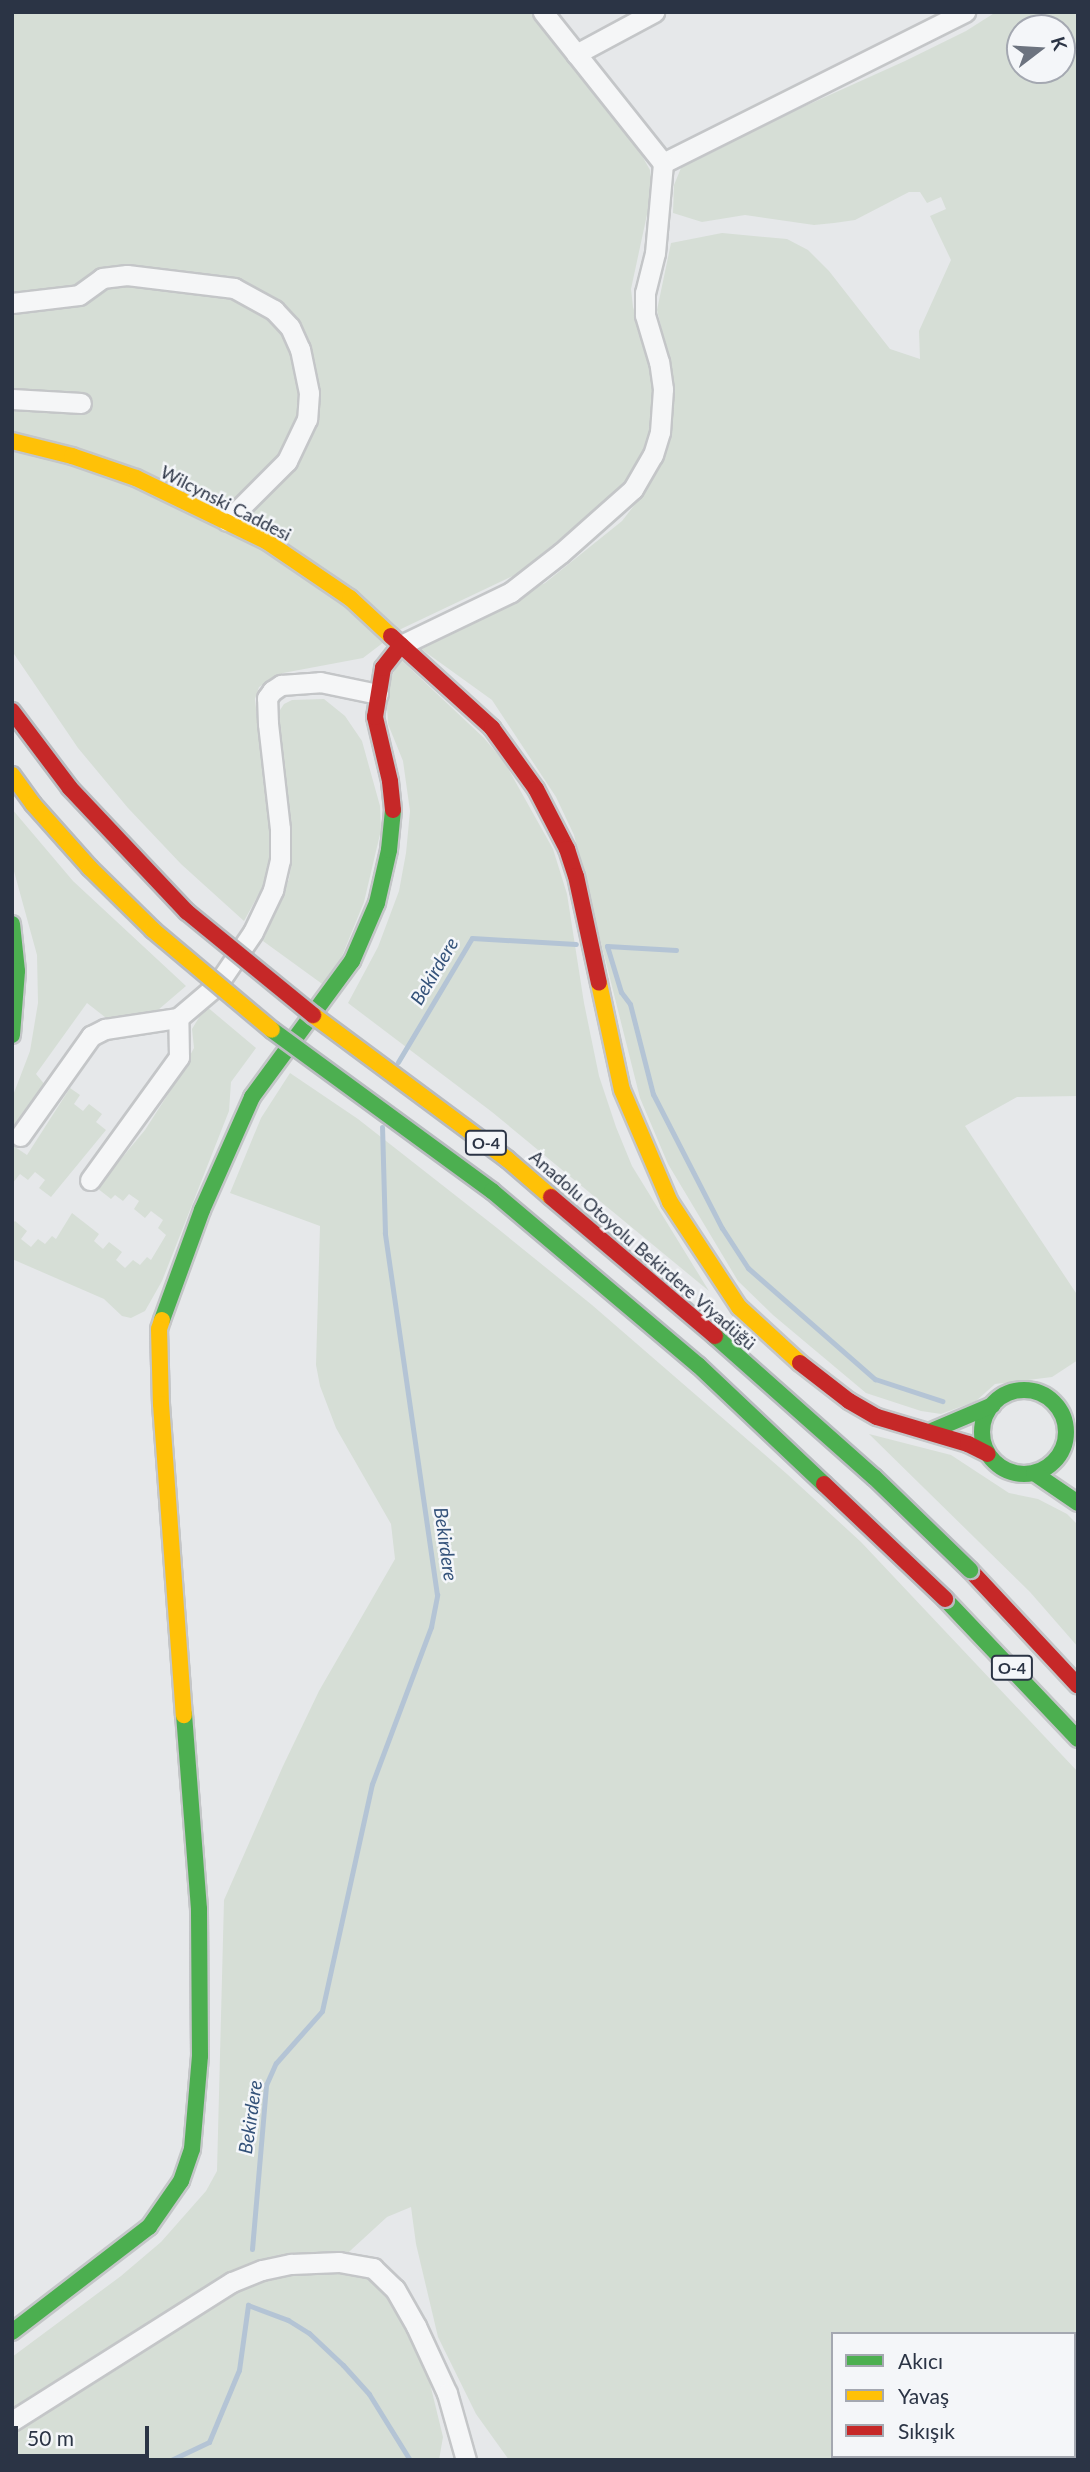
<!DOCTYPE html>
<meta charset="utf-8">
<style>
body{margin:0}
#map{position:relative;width:1090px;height:2472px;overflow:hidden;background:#e6e8ea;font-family:Lato,sans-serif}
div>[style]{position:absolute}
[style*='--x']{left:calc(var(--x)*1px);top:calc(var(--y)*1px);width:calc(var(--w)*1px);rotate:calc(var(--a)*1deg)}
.green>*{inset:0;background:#d6ded6}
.stream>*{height:5px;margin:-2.5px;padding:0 2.5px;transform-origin:2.5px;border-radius:2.5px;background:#b4c4d5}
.roads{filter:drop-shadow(2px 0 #c4c6c8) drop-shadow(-2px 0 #c4c6c8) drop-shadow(0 2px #c4c6c8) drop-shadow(0 -2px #c4c6c8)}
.street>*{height:19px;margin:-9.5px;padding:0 9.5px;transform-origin:9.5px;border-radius:9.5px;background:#f5f6f7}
.fast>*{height:16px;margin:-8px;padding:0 8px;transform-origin:8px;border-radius:8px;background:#4caf50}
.fast>.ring{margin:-8px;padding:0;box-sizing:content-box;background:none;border:16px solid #4caf50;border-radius:50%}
.slow>*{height:16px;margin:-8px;padding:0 8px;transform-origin:8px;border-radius:8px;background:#ffc107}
.jam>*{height:16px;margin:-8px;padding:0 8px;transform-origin:8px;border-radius:8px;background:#c62828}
.bridges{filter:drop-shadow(2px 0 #b8bbbf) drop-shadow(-2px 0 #b8bbbf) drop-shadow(0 2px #b8bbbf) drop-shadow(0 -2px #b8bbbf)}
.fast-bridge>*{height:16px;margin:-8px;padding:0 8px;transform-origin:8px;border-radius:8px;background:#4caf50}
.slow-bridge>*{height:16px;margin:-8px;padding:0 8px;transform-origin:8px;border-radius:8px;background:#ffc107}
.jam-bridge>*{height:16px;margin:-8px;padding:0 8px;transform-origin:8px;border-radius:8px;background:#c62828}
span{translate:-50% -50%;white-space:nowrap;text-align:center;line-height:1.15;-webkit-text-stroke:5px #f4f6f9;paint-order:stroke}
.shield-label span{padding:2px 5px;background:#f4f6f9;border:2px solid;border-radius:5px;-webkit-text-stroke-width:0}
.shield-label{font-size:16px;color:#2b3445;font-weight:700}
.street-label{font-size:18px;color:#2b3445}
.water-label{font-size:19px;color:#34527a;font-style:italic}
.frame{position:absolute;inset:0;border:14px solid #2b3445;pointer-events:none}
.legend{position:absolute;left:831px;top:2332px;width:245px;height:126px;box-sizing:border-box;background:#f4f6f9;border:2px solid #a4a8b1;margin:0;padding:9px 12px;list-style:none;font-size:21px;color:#2b3445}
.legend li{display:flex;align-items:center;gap:14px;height:35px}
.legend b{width:35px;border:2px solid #a4a8b1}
.north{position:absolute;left:1006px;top:14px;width:70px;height:70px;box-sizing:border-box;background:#f4f6f9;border:2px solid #a4a8b1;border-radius:50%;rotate:73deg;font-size:19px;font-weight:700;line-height:28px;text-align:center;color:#2b3445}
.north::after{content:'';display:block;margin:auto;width:24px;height:32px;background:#6c737f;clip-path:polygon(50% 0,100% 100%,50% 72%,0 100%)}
.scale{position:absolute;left:14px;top:2426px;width:135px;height:32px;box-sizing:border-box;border:4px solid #2b3445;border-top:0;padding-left:9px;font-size:21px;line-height:24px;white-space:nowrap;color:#2b3445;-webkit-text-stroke:5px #f4f6f9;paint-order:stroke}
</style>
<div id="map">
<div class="green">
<div style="clip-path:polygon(12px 12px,533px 12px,632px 138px,650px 170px,652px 185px,648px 210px,631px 289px,633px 307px,657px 379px,649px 445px,637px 467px,615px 494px,517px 574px,401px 629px,363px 658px,283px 673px,259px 687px,255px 699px,270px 836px,269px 863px,263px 886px,244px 921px,181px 864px,128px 808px,78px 748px,12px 651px)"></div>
<div style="clip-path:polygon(evenodd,996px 12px,1078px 12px,1078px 1096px,1017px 1097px,965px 1126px,1078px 1296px,1078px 1360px,1052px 1377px,995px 1384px,976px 1401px,941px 1414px,921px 1411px,866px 1393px,773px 1315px,738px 1281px,668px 1164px,640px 1098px,574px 835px,556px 797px,492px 700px,417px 646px,545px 583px,622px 521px,636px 503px,655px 471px,666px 441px,673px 401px,672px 371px,657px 310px,671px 243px,722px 233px,787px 239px,808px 250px,829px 271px,890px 349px,920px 359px,919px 331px,951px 260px,930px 216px,946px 209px,941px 197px,927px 203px,920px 192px,909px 192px,855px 220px,834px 223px,814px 225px,745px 215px,702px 222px,673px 213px,674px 185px,681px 168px,694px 156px,905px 61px,966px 31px,996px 12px,1020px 28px,1062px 28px,1062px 70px,1020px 70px,1020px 28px)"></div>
<div style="clip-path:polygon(400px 659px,484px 738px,505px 763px,553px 849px,567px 894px,584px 1003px,599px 1076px,616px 1127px,632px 1166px,709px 1291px,492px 1112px,348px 1003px,378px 947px,399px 891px,406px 853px,410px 811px,403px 761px,388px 724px,386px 689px)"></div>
<div style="clip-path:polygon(324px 699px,345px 716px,362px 741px,380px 806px,381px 830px,364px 902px,342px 956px,325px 986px,263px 941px,289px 879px,292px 858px,292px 829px,278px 742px,278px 713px,284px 704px,292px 700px)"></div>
<div style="clip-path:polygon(12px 809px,73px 881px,186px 986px,158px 1010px,110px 1021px,87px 1003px,36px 1074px,46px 1086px,12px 1134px,12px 1098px,30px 1051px,38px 1003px,37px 955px,12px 864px)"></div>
<div style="clip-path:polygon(206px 1006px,256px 1048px,231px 1082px,229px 1111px,162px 1281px,145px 1311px,131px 1318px,122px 1316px,104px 1299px,12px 1259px,12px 1224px,15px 1221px,27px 1231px,21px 1239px,31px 1247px,38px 1239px,45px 1244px,52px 1236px,56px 1239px,72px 1213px,99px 1234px,94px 1241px,103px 1249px,109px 1242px,122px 1252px,116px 1260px,125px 1268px,133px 1260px,140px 1265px,147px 1257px,151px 1260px,166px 1235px,158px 1228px,163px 1220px,151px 1211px,145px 1218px,134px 1209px,139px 1201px,129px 1194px,123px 1201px,115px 1195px,111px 1199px,97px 1188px,145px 1130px,172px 1088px,194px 1048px,192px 1029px)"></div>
<div style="clip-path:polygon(evenodd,290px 1073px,358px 1119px,497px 1228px,592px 1305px,787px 1474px,861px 1542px,1078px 1772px,1078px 2460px,509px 2460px,476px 2414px,438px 2337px,416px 2244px,411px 2207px,387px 2217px,339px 2261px,373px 2268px,416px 2326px,443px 2437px,439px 2460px,12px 2460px,12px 2357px,121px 2276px,161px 2242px,206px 2191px,217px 2171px,224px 1900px,283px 1766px,319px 1691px,395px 1559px,391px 1524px,336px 1428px,320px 1386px,316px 1365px,320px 1226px,230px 1193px,261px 1118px,290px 1073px,833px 2334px,1074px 2334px,1074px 2456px,833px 2456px,833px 2334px)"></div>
<div style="clip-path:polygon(70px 1088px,80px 1095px,74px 1104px,83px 1111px,89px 1104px,102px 1114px,96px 1122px,106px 1130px,51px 1197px,39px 1188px,45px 1180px,35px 1172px,28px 1180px,20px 1174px,12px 1184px,12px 1145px,27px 1155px)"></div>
<div style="clip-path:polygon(869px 1434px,951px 1455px,1009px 1493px,1038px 1499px,1067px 1514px,1078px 1525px,1078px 1647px,1030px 1592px)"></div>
</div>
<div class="stream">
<div style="--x:676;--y:950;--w:69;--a:-176.7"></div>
<div style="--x:607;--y:946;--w:48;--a:73.1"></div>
<div style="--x:621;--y:992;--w:15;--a:53"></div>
<div style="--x:630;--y:1004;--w:93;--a:75.7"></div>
<div style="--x:653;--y:1094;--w:151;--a:62.8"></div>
<div style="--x:722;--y:1228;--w:48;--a:57"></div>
<div style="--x:748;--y:1268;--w:169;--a:41.2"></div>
<div style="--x:875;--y:1379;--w:71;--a:18.2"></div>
<div style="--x:398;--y:1062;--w:144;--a:-59.2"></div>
<div style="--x:472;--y:938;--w:104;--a:3.3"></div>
<div style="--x:252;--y:2249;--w:165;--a:-85.1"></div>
<div style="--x:266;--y:2085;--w:24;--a:-66"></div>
<div style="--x:276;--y:2063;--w:69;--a:-48.5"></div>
<div style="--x:322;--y:2011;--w:232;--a:-77.6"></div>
<div style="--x:372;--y:1784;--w:168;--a:-69.4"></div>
<div style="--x:431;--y:1627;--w:33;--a:-79"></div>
<div style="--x:437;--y:1595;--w:366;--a:-98.2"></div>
<div style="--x:385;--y:1233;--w:106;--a:-91.6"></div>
<div style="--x:171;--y:2460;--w:42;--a:-25.3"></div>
<div style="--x:209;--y:2442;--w:78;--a:-67.4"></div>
<div style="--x:239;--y:2370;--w:66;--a:-82.1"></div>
<div style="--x:248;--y:2305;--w:43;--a:20.6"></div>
<div style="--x:288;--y:2320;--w:25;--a:32"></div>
<div style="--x:309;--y:2333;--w:47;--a:43.3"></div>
<div style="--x:343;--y:2365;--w:39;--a:48"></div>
<div style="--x:369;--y:2394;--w:78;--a:58.2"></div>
</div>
<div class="roads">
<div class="street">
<div style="--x:576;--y:54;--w:89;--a:-28.3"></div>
<div style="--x:663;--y:163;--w:338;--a:-26.6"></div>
<div style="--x:12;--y:303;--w:67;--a:-6.8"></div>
<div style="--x:79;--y:295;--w:29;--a:-36"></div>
<div style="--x:102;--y:278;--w:25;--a:-7"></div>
<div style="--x:127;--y:275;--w:108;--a:6.9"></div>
<div style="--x:234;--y:288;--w:46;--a:28.8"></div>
<div style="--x:274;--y:310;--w:23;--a:47"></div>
<div style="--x:290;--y:327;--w:24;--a:66"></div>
<div style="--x:300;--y:349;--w:45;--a:78.4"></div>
<div style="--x:309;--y:393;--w:26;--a:94"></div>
<div style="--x:307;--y:419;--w:47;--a:115.5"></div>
<div style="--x:287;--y:461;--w:85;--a:135"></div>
<div style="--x:12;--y:399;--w:69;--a:3.3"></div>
<div style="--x:401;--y:645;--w:122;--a:-25.7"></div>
<div style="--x:511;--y:592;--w:63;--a:-38"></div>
<div style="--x:561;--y:553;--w:96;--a:-41.6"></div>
<div style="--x:633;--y:489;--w:39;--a:-60"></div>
<div style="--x:653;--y:455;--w:24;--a:-73"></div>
<div style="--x:660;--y:432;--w:43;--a:-86"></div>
<div style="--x:663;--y:389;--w:27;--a:-98"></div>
<div style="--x:659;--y:362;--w:49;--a:-106.6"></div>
<div style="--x:645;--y:315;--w:22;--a:-90"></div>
<div style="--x:645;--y:293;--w:41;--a:-76"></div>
<div style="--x:655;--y:253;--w:90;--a:-84.9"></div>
<div style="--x:663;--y:163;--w:193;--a:-128.5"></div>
<div style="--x:20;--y:1136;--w:123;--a:-54.6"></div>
<div style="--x:91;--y:1036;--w:16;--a:-27"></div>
<div style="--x:105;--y:1029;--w:74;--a:-8.6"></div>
<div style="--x:178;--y:1018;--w:51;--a:-40.2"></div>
<div style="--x:217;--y:985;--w:64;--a:-55.8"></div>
<div style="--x:253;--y:932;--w:47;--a:-64.5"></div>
<div style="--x:273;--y:890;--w:31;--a:-77"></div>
<div style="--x:280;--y:860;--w:31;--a:-90"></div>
<div style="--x:280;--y:829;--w:106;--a:-96.5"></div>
<div style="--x:268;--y:724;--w:26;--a:-92"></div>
<div style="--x:267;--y:698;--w:9;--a:-54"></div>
<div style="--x:272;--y:691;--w:11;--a:-34"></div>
<div style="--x:281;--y:685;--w:39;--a:-4"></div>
<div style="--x:320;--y:682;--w:59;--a:11.7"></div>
<div style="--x:90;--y:1180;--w:152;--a:-54.1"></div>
<div style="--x:179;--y:1057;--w:39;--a:-91"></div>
<div style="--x:12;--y:2421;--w:260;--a:-32.3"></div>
<div style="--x:232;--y:2282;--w:32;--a:-22"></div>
<div style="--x:262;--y:2270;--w:30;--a:-12"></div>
<div style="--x:291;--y:2264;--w:48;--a:-2.4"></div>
<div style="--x:339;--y:2262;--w:35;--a:10"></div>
<div style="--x:373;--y:2268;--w:30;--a:44"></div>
<div style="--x:395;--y:2289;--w:43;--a:60.4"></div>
<div style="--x:416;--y:2326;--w:74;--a:65.2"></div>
<div style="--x:447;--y:2393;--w:70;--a:74.2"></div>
</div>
<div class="fast">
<div style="--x:12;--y:924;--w:47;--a:83.9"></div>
<div style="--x:17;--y:971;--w:64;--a:94.5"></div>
<div style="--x:162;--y:1320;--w:117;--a:-70"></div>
<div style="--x:202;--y:1210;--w:124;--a:-66.1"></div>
<div style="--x:252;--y:1097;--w:169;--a:-53.7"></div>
<div style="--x:352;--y:961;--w:63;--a:-66.7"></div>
<div style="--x:377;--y:903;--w:54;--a:-77.2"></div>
<div style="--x:389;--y:850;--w:40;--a:-84.3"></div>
<div class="ring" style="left:982px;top:1390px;width:68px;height:68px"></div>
<div style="--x:929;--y:1432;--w:69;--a:-22.9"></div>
<div style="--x:1034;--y:1473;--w:53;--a:34.3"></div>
<div style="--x:945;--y:1599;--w:193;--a:46.5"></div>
<div style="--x:12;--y:2332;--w:173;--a:-37.5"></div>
<div style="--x:149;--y:2227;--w:56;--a:-55.2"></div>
<div style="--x:181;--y:2181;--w:34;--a:-71"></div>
<div style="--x:192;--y:2149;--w:93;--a:-85.1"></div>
<div style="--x:200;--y:2056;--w:147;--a:-90.4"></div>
<div style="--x:199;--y:1909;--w:195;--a:-94.4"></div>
</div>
<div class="slow">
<div style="--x:12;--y:441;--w:62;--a:14"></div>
<div style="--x:72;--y:456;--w:68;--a:19"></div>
<div style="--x:136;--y:478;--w:144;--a:25.9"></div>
<div style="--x:266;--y:541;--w:102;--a:34.2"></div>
<div style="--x:350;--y:598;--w:56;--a:42.8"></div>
<div style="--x:599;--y:983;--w:109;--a:77.9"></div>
<div style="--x:622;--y:1090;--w:122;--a:66.8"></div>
<div style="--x:670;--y:1202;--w:126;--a:56.7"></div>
<div style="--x:739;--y:1307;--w:83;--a:42.6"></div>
<div style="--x:162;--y:1320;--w:9;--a:108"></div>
<div style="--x:159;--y:1329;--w:75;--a:88.5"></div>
<div style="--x:161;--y:1404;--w:312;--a:85.8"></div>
</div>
<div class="jam">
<div style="--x:391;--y:636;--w:137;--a:42.3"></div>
<div style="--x:492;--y:728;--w:75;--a:54.2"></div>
<div style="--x:536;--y:789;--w:68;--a:62.7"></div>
<div style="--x:567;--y:849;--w:28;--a:72"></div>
<div style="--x:576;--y:876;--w:109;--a:77.9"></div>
<div style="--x:393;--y:810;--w:29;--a:-96"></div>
<div style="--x:390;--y:781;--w:66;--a:-103.2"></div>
<div style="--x:375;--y:717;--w:50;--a:-80.7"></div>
<div style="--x:383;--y:668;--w:29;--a:-52"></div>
<div style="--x:800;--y:1363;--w:62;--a:37.8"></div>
<div style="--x:849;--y:1401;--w:32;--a:30"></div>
<div style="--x:877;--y:1417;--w:95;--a:16.5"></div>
<div style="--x:968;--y:1444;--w:22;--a:27"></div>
<div style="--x:970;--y:1570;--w:158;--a:47"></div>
</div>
</div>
<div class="bridges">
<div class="fast-bridge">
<div style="--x:272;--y:1030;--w:273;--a:36.2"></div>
<div style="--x:492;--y:1191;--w:270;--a:40.2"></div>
<div style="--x:698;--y:1365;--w:173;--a:43.4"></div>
<div style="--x:715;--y:1336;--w:213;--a:41.6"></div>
<div style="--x:874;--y:1477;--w:134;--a:44.1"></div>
</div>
<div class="slow-bridge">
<div style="--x:12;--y:775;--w:36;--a:54"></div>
<div style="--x:33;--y:804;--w:86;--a:48.3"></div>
<div style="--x:90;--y:868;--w:88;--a:44.5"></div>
<div style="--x:153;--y:930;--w:155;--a:40"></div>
<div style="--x:313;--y:1015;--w:242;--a:36.6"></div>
<div style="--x:507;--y:1159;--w:58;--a:40.8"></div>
</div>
<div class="jam-bridge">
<div style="--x:12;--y:711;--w:96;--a:53"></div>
<div style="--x:70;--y:788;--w:170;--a:46.7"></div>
<div style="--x:187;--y:912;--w:163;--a:39.3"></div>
<div style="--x:551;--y:1197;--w:215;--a:40.3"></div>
<div style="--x:824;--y:1484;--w:167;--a:43.5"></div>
</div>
</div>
<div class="shield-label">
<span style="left:486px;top:1143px">O-4</span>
<span style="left:1012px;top:1668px">O-4</span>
</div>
<div class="street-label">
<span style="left:226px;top:503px;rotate:27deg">Wilcynski Caddesi</span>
<span style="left:643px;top:1250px;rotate:41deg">Anadolu Otoyolu Bekirdere Viyadüğü</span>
</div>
<div class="water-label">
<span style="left:434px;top:971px;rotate:-59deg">Bekirdere</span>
<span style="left:446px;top:1544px;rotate:82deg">Bekirdere</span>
<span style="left:250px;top:2117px;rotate:-82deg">Bekirdere</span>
</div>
<div class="frame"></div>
<ul class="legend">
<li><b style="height:9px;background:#4caf50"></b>Akıcı</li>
<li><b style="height:9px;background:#ffc107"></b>Yavaş</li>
<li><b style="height:9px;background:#c62828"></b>Sıkışık</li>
</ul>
<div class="north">K</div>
<div class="scale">50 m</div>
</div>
